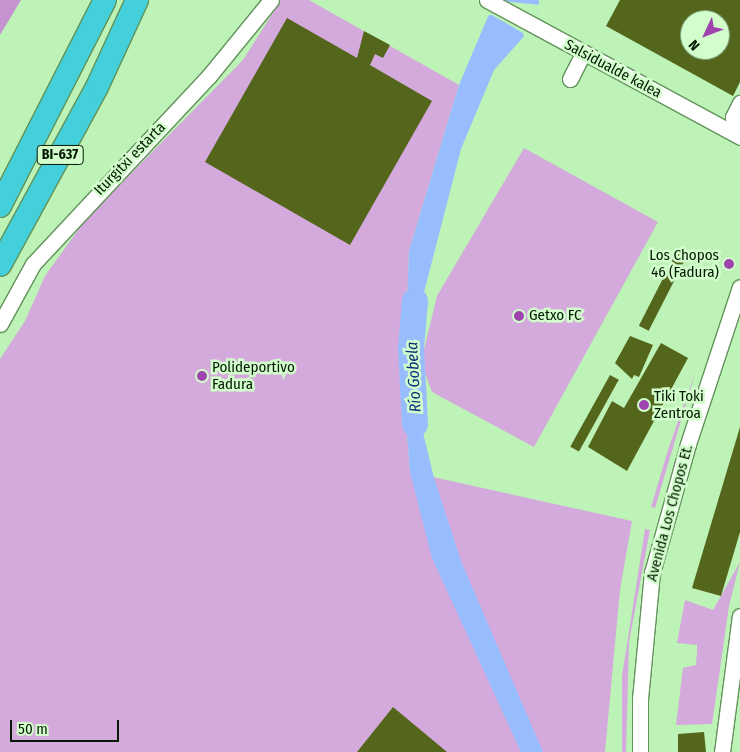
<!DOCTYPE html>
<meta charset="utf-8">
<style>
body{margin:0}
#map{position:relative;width:740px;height:752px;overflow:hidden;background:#bdf3b6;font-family:"Fira Sans Condensed",sans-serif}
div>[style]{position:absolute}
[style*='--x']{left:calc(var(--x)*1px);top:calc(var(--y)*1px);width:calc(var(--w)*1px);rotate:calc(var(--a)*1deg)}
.green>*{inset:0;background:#d4a9db}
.forest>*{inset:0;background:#c692cf}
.water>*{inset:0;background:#97bdff}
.pier>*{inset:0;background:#bdf3b6}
.river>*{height:26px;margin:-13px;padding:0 13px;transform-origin:13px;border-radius:13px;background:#97bdff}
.building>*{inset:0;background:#54661c;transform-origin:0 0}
.roads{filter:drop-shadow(1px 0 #61935a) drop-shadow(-1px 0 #61935a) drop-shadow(0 1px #61935a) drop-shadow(0 -1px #61935a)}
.minor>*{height:15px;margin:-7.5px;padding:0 7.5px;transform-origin:7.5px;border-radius:7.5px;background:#fff}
.highway>*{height:22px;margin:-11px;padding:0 11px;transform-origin:11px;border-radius:11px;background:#43d0da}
.dots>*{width:14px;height:14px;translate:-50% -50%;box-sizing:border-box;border:2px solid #d2fecc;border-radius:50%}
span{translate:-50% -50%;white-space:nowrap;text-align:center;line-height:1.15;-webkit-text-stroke:5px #d2fecc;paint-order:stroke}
.shield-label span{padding:1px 4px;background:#d2fecc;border:1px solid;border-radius:4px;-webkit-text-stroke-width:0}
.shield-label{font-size:14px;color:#061904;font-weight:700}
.street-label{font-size:15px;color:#061904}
.poi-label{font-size:15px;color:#061904}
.right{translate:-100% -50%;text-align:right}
.left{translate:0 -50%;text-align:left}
.water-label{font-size:16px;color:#082f79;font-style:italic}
.north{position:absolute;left:680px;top:10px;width:50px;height:50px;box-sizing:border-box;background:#d2fecc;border:1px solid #80a27c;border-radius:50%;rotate:227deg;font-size:14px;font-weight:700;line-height:20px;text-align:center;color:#061904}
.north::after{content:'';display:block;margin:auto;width:18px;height:22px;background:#9f44ae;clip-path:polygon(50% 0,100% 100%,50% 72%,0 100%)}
.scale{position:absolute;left:10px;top:720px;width:109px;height:22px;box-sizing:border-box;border:2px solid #061904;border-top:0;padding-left:6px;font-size:15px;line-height:18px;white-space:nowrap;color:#061904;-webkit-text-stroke:4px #d2fecc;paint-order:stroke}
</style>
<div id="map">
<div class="green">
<div style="clip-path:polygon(281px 0,309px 0,459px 85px,409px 251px,404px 394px,410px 472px,632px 521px,620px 590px,605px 752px,0 752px,0 359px,25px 321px,45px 276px,86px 219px,243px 60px)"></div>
<div style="clip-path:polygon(524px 148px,658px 222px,534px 447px,432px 392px,421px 362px,437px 296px)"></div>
<div style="clip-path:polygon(696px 370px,655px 508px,651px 507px,668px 450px)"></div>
<div style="clip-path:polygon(645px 529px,650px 530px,629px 642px,626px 752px,622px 752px,622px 676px)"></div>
<div style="clip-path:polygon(740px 562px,729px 606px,712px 724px,676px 725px,683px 668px,696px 665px,697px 651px,697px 645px,677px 643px,685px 600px,713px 610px)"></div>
</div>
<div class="forest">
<div style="clip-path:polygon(0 0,21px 0,0 35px)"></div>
</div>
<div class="water">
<div style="clip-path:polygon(495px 0,539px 0,538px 12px,526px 34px,494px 70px,461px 149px,406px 362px,434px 478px,461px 561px,543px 752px,521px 752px,432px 558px,410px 472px,404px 394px,409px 251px,459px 85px)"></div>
</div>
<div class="pier">
<div style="clip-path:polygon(492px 0,541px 5px,525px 39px,523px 33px,492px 15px,484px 16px)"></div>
</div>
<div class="river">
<div style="--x:415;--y:424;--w:76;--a:-93"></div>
<div style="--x:411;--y:348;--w:47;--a:-85.1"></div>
</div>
<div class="building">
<div style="clip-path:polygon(evenodd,620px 0,740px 0,740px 82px,733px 96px,606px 26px,620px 0,690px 20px,720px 20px,720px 50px,690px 50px,690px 20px)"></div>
<div style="clip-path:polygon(287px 18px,357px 58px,364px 31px,390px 45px,383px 58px,375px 54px,370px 65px,432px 101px,350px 245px,205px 162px)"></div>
<div style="left:677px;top:251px;width:11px;height:84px;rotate:27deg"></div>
<div style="clip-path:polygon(630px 336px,653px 345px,639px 377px,634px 375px,632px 379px,615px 363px)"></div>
<div style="clip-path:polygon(661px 343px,688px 358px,627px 471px,588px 447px,612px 401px,624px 408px)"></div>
<div style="left:610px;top:375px;width:10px;height:82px;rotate:29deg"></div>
<div style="clip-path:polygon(740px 427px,740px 532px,721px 596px,692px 588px)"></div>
<div style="clip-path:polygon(393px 707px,447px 752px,357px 752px)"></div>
<div style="clip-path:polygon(704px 732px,706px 752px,678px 752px,678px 734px)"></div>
</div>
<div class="roads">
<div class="minor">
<div style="--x:487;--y:0;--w:288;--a:28.4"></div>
<div style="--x:570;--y:79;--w:29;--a:-63"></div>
<div style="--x:735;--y:133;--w:16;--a:-97"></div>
<div style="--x:733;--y:117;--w:16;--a:-63"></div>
<div style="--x:0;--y:324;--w:68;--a:-61.2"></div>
<div style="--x:33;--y:264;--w:258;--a:-46.9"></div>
<div style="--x:209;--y:76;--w:98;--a:-50.8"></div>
<div style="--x:640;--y:752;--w:53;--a:-90"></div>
<div style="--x:640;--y:699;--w:127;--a:-84.6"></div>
<div style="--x:652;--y:573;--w:134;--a:-74.4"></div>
<div style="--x:688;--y:444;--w:165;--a:-71.7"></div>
<div style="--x:722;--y:752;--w:137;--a:-82.5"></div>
</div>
<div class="highway">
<div style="--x:0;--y:206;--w:231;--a:-63"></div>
<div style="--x:0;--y:265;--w:203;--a:-61.4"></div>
<div style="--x:97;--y:87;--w:96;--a:-65.3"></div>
</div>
</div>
<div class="dots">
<div style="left:729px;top:264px;background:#9f44ae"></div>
<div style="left:519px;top:316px;background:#9f44ae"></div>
<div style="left:202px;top:376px;background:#9f44ae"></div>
<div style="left:644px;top:405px;background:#9f44ae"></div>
</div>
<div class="shield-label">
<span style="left:60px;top:155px">BI-637</span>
</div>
<div class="street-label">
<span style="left:613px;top:69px;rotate:28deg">Salsidualde kalea</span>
<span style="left:130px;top:159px;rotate:-46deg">Iturgitxi estarta</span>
<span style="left:670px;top:513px;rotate:-75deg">Avenida Los Chopos Et.</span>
</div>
<div class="poi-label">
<span class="right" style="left:719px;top:264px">Los Chopos<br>46 (Fadura)</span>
<span class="left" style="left:529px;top:316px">Getxo FC</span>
<span class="left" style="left:212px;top:376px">Polideportivo<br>Fadura</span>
<span class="left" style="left:654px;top:405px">Tiki Toki<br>Zentroa</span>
</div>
<div class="water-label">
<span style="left:414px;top:377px;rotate:-93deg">Río Gobela</span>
</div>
<div class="north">N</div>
<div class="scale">50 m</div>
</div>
